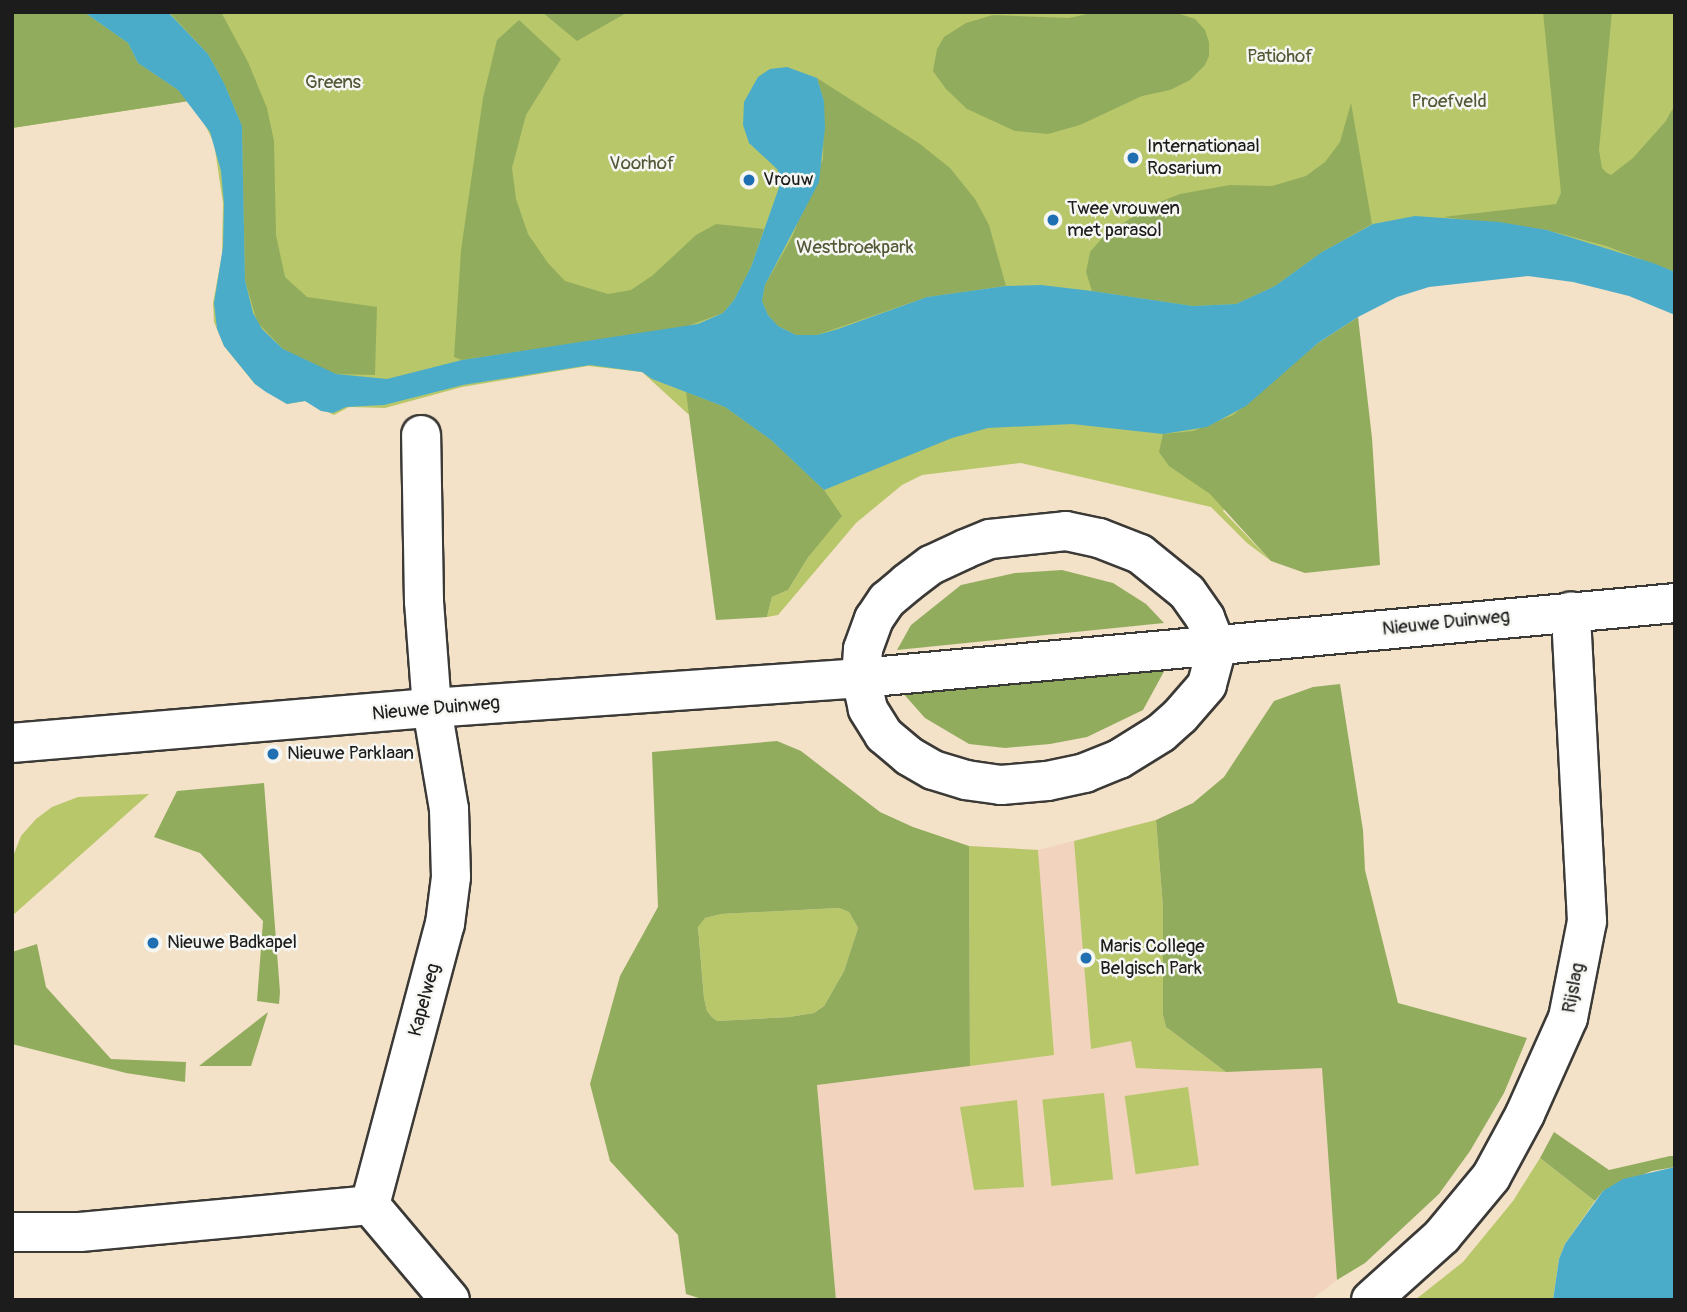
<!DOCTYPE html>
<style>
body{margin:0}
#map{position:relative;width:1687px;height:1312px;overflow:hidden;background:#f3e1c8;font-family:Pangolin,sans-serif}
div>[style]{position:absolute}
[style*='--x']{left:calc(var(--x)*1px);top:calc(var(--y)*1px);width:calc(var(--w)*1px);rotate:calc(var(--a)*1deg)}
.built>*{inset:0;background:#f2d4be}
.green>*{inset:0;background:#b8c76a;transform-origin:0 0}
.forest>*{inset:0;background:#92ac5e}
.water>*{inset:0;background:#4bacca}
.roads{filter:drop-shadow(2px 0 #3c3a36) drop-shadow(-2px 0 #3c3a36) drop-shadow(0 2px #3c3a36) drop-shadow(0 -2px #3c3a36)}
.minor>*{height:38px;margin:-19px;padding:0 19px;transform-origin:19px;border-radius:19px;background:#fff}
.dots>*{width:19px;height:19px;translate:-50% -50%;box-sizing:border-box;border:4px solid #f6f6f2;border-radius:50%}
span{translate:-50% -50%;white-space:nowrap;text-align:center;line-height:1.15;-webkit-text-stroke:5px #f6f6f2;paint-order:stroke}
.park-label{font-size:19px;color:#535837}
.poi-label{font-size:19px;color:#1c1c1c}
.left{translate:0 -50%;text-align:left}
.street-label{font-size:19px;color:#1c1c1c}
.frame{position:absolute;inset:0;border:14px solid #1c1c1c;pointer-events:none}
</style>
<div id="map">
<div class="built">
<div style="clip-path:polygon(1173px 812px,1322px 1068px,1337px 1280px,1311px 1300px,836px 1300px,817px 1085px,970px 1066px,969px 846px,1038px 850px,1156px 820px)"></div>
</div>
<div class="green">
<div style="clip-path:polygon(12px 12px,1675px 12px,1675px 299px,1510px 249px,1338px 299px,1223px 511px,1271px 561px,1247px 543px,1211px 507px,1021px 463px,922px 475px,902px 485px,856px 523px,778px 615px,767px 617px,772px 597px,788px 590px,809px 556px,813px 528px,642px 372px,588px 366px,462px 387px,385px 408px,349px 407px,334px 415px,305px 401px,287px 404px,255px 384px,224px 346px,214px 322px,213px 303px,222px 255px,223px 203px,214px 143px,201px 117px,189px 101px,12px 128px)"></div>
<div style="clip-path:polygon(149px 794px,12px 916px,12px 859px,21px 836px,36px 819px,52px 807px,78px 797px)"></div>
<div style="clip-path:polygon(1156px 820px,1163px 907px,1163px 1015px,1166px 1027px,1226px 1072px,1136px 1068px,1131px 1041px,1091px 1049px,1074px 841px)"></div>
<div style="clip-path:polygon(969px 846px,1038px 850px,1054px 1055px,970px 1066px)"></div>
<div style="clip-path:polygon(839px 908px,849px 912px,858px 928px,844px 971px,824px 1006px,814px 1013px,789px 1017px,717px 1021px,712px 1017px,707px 1011px,704px 998px,698px 926px,705px 918px,720px 914px)"></div>
<div style="left:1188px;top:1087px;width:79px;height:64px;rotate:82deg"></div>
<div style="left:1104px;top:1093px;width:87px;height:62px;rotate:84deg"></div>
<div style="clip-path:polygon(1017px 1100px,1024px 1187px,974px 1190px,960px 1107px)"></div>
<div style="clip-path:polygon(1540px 1158px,1595px 1201px,1565px 1244px,1559px 1259px,1553px 1300px,1415px 1300px,1463px 1262px,1513px 1201px)"></div>
</div>
<div class="forest">
<div style="clip-path:polygon(12px 12px,84px 12px,128px 43px,138px 63px,178px 90px,189px 101px,12px 128px)"></div>
<div style="clip-path:polygon(169px 12px,221px 12px,248px 62px,267px 108px,274px 141px,276px 235px,285px 277px,307px 297px,377px 307px,375px 375px,336px 374px,312px 365px,283px 349px,257px 322px,245px 280px,242px 126px,224px 83px,208px 54px)"></div>
<div style="clip-path:polygon(542px 12px,628px 12px,577px 41px)"></div>
<div style="clip-path:polygon(1096px 12px,1174px 12px,1195px 19px,1205px 30px,1209px 42px,1209px 56px,1205px 65px,1190px 80px,1170px 90px,1142px 96px,1080px 125px,1048px 134px,1015px 131px,967px 109px,946px 89px,933px 71px,937px 49px,944px 37px,966px 23px,993px 15px,1069px 18px)"></div>
<div style="clip-path:polygon(1543px 12px,1612px 12px,1599px 150px,1602px 168px,1607px 173px,1611px 175px,1633px 158px,1665px 122px,1675px 105px,1675px 272px,1606px 246px,1547px 230px,1443px 217px,1556px 204px,1561px 193px)"></div>
<div style="clip-path:polygon(519px 20px,561px 59px,526px 115px,512px 168px,516px 199px,528px 234px,548px 263px,565px 281px,608px 294px,631px 290px,653px 275px,696px 235px,716px 224px,764px 229px,751px 267px,734px 300px,723px 313px,685px 327px,462px 360px,454px 357px,461px 250px,483px 98px,497px 40px)"></div>
<div style="clip-path:polygon(817px 78px,920px 144px,950px 168px,975px 199px,989px 225px,1006px 286px,927px 297px,817px 335px,796px 335px,778px 326px,768px 315px,762px 301px,765px 285px,792px 237px,823px 159px,824px 101px)"></div>
<div style="clip-path:polygon(1351px 103px,1372px 224px,1322px 252px,1275px 286px,1236px 304px,1193px 306px,1092px 291px,1086px 272px,1090px 252px,1103px 237px,1147px 207px,1180px 194px,1230px 185px,1272px 186px,1306px 176px,1325px 162px,1340px 142px)"></div>
<div style="clip-path:polygon(1358px 317px,1372px 438px,1380px 565px,1305px 573px,1271px 561px,1210px 494px,1169px 466px,1159px 452px,1163px 434px,1193px 431px,1233px 415px,1318px 343px)"></div>
<div style="clip-path:polygon(686px 392px,725px 407px,771px 440px,824px 490px,842px 516px,809px 556px,788px 590px,772px 597px,767px 617px,716px 620px)"></div>
<div style="clip-path:polygon(1062px 570px,1113px 583px,1146px 604px,1164px 623px,897px 650px,911px 625px,961px 585px,1015px 573px)"></div>
<div style="clip-path:polygon(1167px 666px,1143px 710px,1087px 737px,1050px 744px,1005px 748px,969px 744px,925px 718px,901px 691px)"></div>
<div style="clip-path:polygon(1340px 684px,1363px 830px,1365px 870px,1398px 1003px,1527px 1038px,1504px 1093px,1470px 1151px,1439px 1194px,1365px 1263px,1337px 1280px,1322px 1068px,1226px 1072px,1166px 1027px,1163px 1015px,1163px 907px,1156px 820px,1193px 803px,1224px 777px,1274px 701px,1313px 687px)"></div>
<div style="clip-path:polygon(evenodd,777px 741px,801px 751px,880px 812px,913px 827px,969px 846px,970px 1066px,817px 1085px,836px 1300px,705px 1300px,686px 1294px,678px 1235px,610px 1161px,590px 1084px,620px 976px,658px 907px,652px 752px,777px 741px,839px 908px,849px 912px,858px 928px,844px 971px,824px 1006px,814px 1013px,789px 1017px,717px 1021px,712px 1017px,707px 1011px,704px 998px,698px 927px,705px 918px,721px 914px,839px 908px)"></div>
<div style="clip-path:polygon(264px 783px,280px 992px,279px 1004px,257px 1001px,263px 921px,200px 853px,154px 837px,177px 791px)"></div>
<div style="clip-path:polygon(37px 944px,46px 987px,111px 1059px,186px 1062px,185px 1082px,126px 1073px,12px 1044px,12px 952px)"></div>
<div style="clip-path:polygon(268px 1012px,251px 1066px,199px 1066px)"></div>
<div style="clip-path:polygon(1554px 1132px,1609px 1170px,1670px 1156px,1675px 1156px,1675px 1167px,1652px 1171px,1603px 1191px,1595px 1201px,1540px 1158px)"></div>
</div>
<div class="water">
<div style="clip-path:polygon(84px 12px,168px 12px,208px 54px,224px 83px,242px 126px,245px 280px,253px 313px,262px 329px,283px 349px,336px 374px,387px 379px,462px 360px,698px 324px,723px 313px,734px 300px,751px 267px,782px 179px,777px 169px,749px 143px,743px 125px,744px 102px,758px 77px,770px 69px,787px 67px,817px 78px,824px 101px,825px 128px,819px 182px,765px 285px,762px 301px,768px 315px,778px 326px,796px 335px,817px 335px,838px 329px,927px 297px,1006px 286px,1041px 285px,1092px 291px,1193px 306px,1236px 304px,1275px 286px,1322px 252px,1373px 224px,1415px 216px,1499px 222px,1547px 230px,1653px 263px,1675px 272px,1675px 315px,1629px 296px,1573px 282px,1528px 276px,1429px 287px,1397px 297px,1358px 317px,1318px 343px,1246px 406px,1207px 427px,1163px 434px,1072px 424px,988px 428px,952px 438px,824px 490px,771px 440px,725px 407px,652px 379px,642px 372px,590px 365px,463px 385px,384px 405px,346px 407px,333px 413px,321px 411px,305px 401px,287px 404px,266px 392px,255px 384px,224px 346px,217px 329px,214px 303px,223px 247px,224px 204px,221px 171px,210px 132px,178px 90px,138px 63px,128px 43px)"></div>
<div style="clip-path:polygon(1675px 1167px,1675px 1300px,1553px 1300px,1559px 1259px,1565px 1244px,1603px 1191px,1623px 1179px)"></div>
</div>
<div class="roads">
<div class="minor">
<div style="--x:1066;--y:531;--w:34;--a:12"></div>
<div style="--x:1099;--y:538;--w:44;--a:21.3"></div>
<div style="--x:1140;--y:554;--w:60;--a:39"></div>
<div style="--x:1187;--y:592;--w:32;--a:55"></div>
<div style="--x:1205;--y:618;--w:31;--a:68"></div>
<div style="--x:1217;--y:647;--w:39;--a:105"></div>
<div style="--x:1207;--y:685;--w:41;--a:131.1"></div>
<div style="--x:1180;--y:716;--w:25;--a:138"></div>
<div style="--x:1161;--y:733;--w:49;--a:148.2"></div>
<div style="--x:1119;--y:759;--w:37;--a:158"></div>
<div style="--x:1085;--y:773;--w:39;--a:168"></div>
<div style="--x:1047;--y:781;--w:46;--a:175"></div>
<div style="--x:1001;--y:785;--w:35;--a:-172"></div>
<div style="--x:966;--y:780;--w:34;--a:-163"></div>
<div style="--x:933;--y:770;--w:28;--a:-150"></div>
<div style="--x:909;--y:756;--w:33;--a:-140"></div>
<div style="--x:884;--y:735;--w:31;--a:-122"></div>
<div style="--x:868;--y:709;--w:32;--a:-103"></div>
<div style="--x:861;--y:678;--w:29;--a:-86"></div>
<div style="--x:863;--y:649;--w:32;--a:-70"></div>
<div style="--x:874;--y:619;--w:23;--a:-56"></div>
<div style="--x:887;--y:600;--w:26;--a:-40"></div>
<div style="--x:907;--y:583;--w:30;--a:-37"></div>
<div style="--x:931;--y:565;--w:38;--a:-25"></div>
<div style="--x:965;--y:549;--w:27;--a:-22"></div>
<div style="--x:990;--y:539;--w:76;--a:-6"></div>
<div style="--x:12;--y:743;--w:421;--a:-4.8"></div>
<div style="--x:432;--y:708;--w:430;--a:-4"></div>
<div style="--x:861;--y:678;--w:817;--a:-5.26"></div>
<div style="--x:370;--y:1205;--w:291;--a:-75.1"></div>
<div style="--x:445;--y:924;--w:47;--a:-82.7"></div>
<div style="--x:451;--y:877;--w:68;--a:-91.7"></div>
<div style="--x:449;--y:809;--w:102;--a:-99.6"></div>
<div style="--x:432;--y:708;--w:107;--a:-94.3"></div>
<div style="--x:424;--y:601;--w:166;--a:-91"></div>
<div style="--x:370;--y:1205;--w:124;--a:49.9"></div>
<div style="--x:12;--y:1232;--w:68;--a:0"></div>
<div style="--x:80;--y:1232;--w:291;--a:-5.3"></div>
<div style="--x:1371;--y:1300;--w:96;--a:-42"></div>
<div style="--x:1442;--y:1236;--w:77;--a:-50.3"></div>
<div style="--x:1491;--y:1177;--w:72;--a:-61.6"></div>
<div style="--x:1525;--y:1114;--w:105;--a:-65.9"></div>
<div style="--x:1568;--y:1018;--w:99;--a:-78.9"></div>
<div style="--x:1587;--y:921;--w:310;--a:-93"></div>
</div>
</div>
<div class="dots">
<div style="left:1133px;top:158px;background:#1f6fb2"></div>
<div style="left:749px;top:180px;background:#1f6fb2"></div>
<div style="left:1053px;top:220px;background:#1f6fb2"></div>
<div style="left:273px;top:754px;background:#1f6fb2"></div>
<div style="left:153px;top:943px;background:#1f6fb2"></div>
<div style="left:1086px;top:958px;background:#1f6fb2"></div>
</div>
<div class="park-label">
<span style="left:1280px;top:57px">Patiohof</span>
<span style="left:333px;top:83px">Greens</span>
<span style="left:1449px;top:102px">Proefveld</span>
<span style="left:642px;top:164px">Voorhof</span>
<span style="left:855px;top:248px">Westbroekpark</span>
</div>
<div class="poi-label">
<span class="left" style="left:1147px;top:158px">Internationaal<br>Rosarium</span>
<span class="left" style="left:763px;top:180px">Vrouw</span>
<span class="left" style="left:1067px;top:220px">Twee vrouwen<br>met parasol</span>
<span class="left" style="left:287px;top:754px">Nieuwe Parklaan</span>
<span class="left" style="left:167px;top:943px">Nieuwe Badkapel</span>
<span class="left" style="left:1100px;top:958px">Maris College<br>Belgisch Park</span>
</div>
<div class="street-label">
<span style="left:1446px;top:623px;rotate:-6deg">Nieuwe Duinweg</span>
<span style="left:436px;top:709px;rotate:-5deg">Nieuwe Duinweg</span>
<span style="left:1574px;top:988px;rotate:-79deg">Rijslag</span>
<span style="left:425px;top:1000px;rotate:-75deg">Kapelweg</span>
</div>
<div class="frame"></div>
</div>
